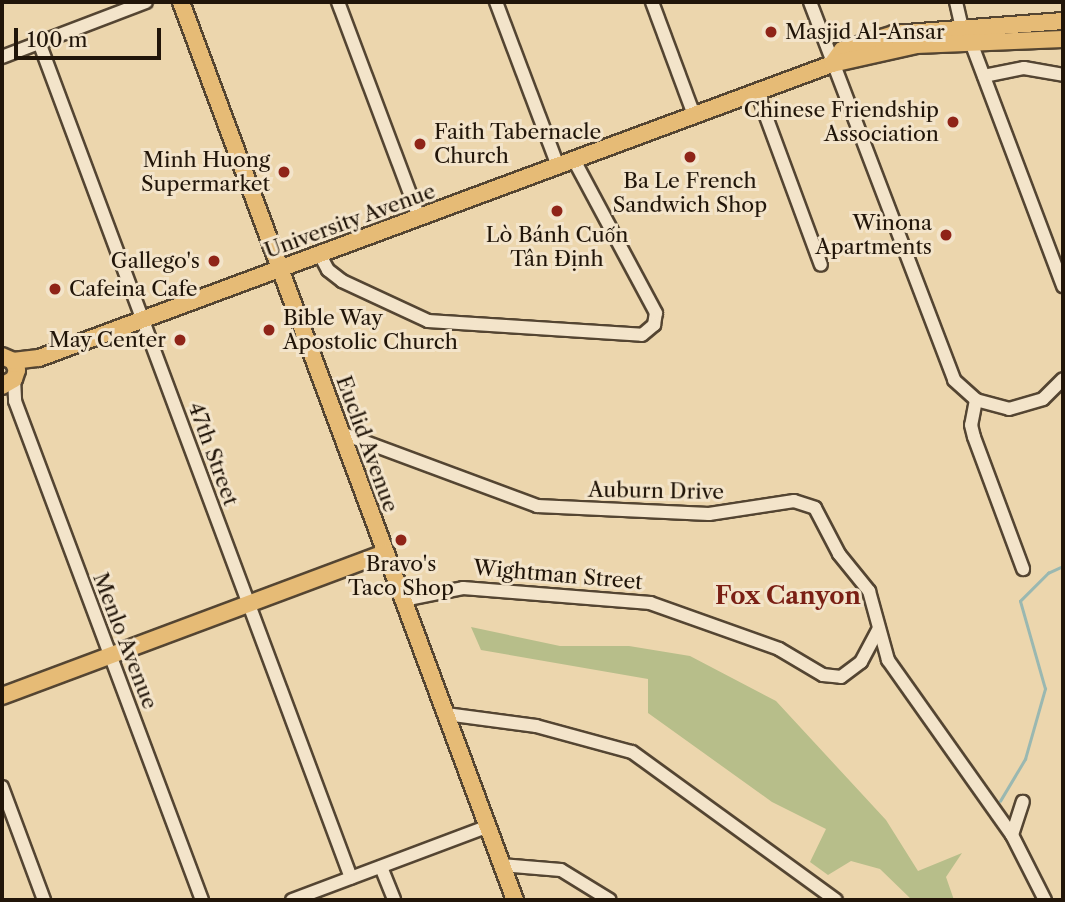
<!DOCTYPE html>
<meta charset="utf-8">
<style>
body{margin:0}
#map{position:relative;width:1065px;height:902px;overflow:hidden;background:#ecd6ad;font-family:"Libre Caslon Text",serif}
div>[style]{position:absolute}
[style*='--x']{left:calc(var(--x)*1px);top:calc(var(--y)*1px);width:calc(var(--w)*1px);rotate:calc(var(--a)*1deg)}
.green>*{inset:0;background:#b7be8a}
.stream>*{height:2.5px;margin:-1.25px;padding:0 1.25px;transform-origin:1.25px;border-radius:1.25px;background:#9ab8b1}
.roads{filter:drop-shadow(2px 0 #544532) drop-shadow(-2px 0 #544532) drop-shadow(0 2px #544532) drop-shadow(0 -2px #544532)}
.minor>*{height:12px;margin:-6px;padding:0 6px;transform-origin:6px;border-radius:6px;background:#f3e4ca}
.major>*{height:16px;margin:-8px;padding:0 8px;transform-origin:8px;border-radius:8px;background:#e6bb76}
.dots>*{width:19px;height:19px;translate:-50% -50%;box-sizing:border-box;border:4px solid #f3e4ca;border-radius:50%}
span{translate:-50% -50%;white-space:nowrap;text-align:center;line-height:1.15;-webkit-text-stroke:6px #f3e4ca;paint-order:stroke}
.poi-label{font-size:21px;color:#211509}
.left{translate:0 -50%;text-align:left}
.right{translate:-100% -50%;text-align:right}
.street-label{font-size:21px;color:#211509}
.quarter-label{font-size:24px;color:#7a1f14;font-weight:700}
.frame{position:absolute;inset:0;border:4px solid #211509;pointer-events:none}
.scale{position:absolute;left:14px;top:28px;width:147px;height:32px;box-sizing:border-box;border:4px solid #211509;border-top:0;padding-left:9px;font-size:21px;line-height:24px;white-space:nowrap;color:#211509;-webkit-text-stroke:5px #f3e4ca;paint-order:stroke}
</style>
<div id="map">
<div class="green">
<div style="clip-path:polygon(471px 627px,560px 646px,629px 646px,690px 656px,776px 701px,886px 820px,918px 871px,962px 853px,946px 877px,954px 900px,912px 900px,880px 869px,851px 861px,828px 875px,810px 862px,826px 829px,772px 802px,648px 713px,648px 679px,481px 650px)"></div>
</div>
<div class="stream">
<div style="--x:1000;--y:801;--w:49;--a:-59.2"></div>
<div style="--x:1025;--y:759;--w:73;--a:-74.1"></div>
<div style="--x:1045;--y:689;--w:91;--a:-105.9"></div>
<div style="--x:1020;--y:601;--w:40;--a:-45"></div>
<div style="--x:1048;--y:573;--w:17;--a:-25"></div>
</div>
<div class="roads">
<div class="minor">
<div style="--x:338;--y:2;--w:231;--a:69.4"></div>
<div style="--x:496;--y:2;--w:175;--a:69.3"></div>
<div style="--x:652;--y:2;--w:121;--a:69.6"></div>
<div style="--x:810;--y:2;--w:404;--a:69.1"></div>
<div style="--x:954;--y:380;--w:30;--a:42"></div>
<div style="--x:976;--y:400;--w:34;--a:15"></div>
<div style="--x:1009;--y:409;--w:35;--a:-16"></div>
<div style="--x:1043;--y:399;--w:28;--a:-45"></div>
<div style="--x:956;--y:2;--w:26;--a:77"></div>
<div style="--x:39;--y:42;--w:892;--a:69.53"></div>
<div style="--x:972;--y:45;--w:258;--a:69.3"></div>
<div style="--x:2;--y:57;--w:154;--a:-20.9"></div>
<div style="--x:984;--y:76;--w:41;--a:-11.3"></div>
<div style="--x:1024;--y:68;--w:40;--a:10"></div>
<div style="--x:757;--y:92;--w:184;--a:69.7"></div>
<div style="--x:320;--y:255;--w:17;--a:62"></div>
<div style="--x:328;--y:270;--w:18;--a:38"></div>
<div style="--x:342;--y:281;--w:95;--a:24.9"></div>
<div style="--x:428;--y:321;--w:214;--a:3.7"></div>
<div style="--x:642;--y:335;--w:16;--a:-40"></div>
<div style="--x:654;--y:325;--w:12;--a:-81"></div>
<div style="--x:656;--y:313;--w:174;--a:-118.2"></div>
<div style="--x:14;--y:379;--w:22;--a:87"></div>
<div style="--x:15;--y:401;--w:533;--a:69.46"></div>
<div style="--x:976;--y:400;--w:25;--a:101"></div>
<div style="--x:971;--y:425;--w:12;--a:76"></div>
<div style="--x:974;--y:437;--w:141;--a:69.6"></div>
<div style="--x:341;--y:433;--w:209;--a:20.4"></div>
<div style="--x:537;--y:506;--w:172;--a:2.7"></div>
<div style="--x:709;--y:514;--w:86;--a:-8.7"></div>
<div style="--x:794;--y:501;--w:22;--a:18"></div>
<div style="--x:815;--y:508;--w:52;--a:62.4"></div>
<div style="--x:839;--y:554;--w:48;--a:51"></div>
<div style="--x:869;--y:591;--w:72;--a:74.6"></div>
<div style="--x:888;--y:660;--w:214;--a:54.7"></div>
<div style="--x:1012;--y:835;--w:73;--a:63.1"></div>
<div style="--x:403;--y:600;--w:61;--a:-11.3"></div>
<div style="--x:463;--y:588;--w:188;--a:4.6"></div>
<div style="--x:650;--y:603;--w:137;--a:19.6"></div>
<div style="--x:779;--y:649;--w:51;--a:30.6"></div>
<div style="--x:823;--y:675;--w:18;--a:6"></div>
<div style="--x:841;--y:677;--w:25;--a:-37"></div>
<div style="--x:861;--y:662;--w:38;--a:-62"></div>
<div style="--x:446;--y:714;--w:91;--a:7.6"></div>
<div style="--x:536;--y:726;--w:99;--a:15.2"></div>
<div style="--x:632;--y:752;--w:252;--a:36"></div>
<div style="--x:2;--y:787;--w:121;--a:69.6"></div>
<div style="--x:1012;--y:835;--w:35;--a:-72"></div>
<div style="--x:501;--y:865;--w:60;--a:4.8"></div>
<div style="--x:561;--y:870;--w:57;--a:31.5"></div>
<div style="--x:381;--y:867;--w:35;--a:68"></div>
<div style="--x:292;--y:900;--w:207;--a:-20.6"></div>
</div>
<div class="major">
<div style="--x:181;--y:2;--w:958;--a:69.6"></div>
<div style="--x:832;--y:64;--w:17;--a:-54"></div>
<div style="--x:842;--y:50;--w:54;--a:-17.1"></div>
<div style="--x:894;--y:34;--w:169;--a:-4.4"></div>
<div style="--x:2;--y:356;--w:12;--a:24"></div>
<div style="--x:13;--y:361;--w:10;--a:66"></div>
<div style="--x:17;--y:370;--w:9;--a:108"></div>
<div style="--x:14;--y:379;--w:14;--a:150"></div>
<div style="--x:13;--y:361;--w:26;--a:-7"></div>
<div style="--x:39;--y:358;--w:846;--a:-20.34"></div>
<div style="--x:832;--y:64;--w:86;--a:-12.7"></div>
<div style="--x:916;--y:45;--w:147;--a:-2.3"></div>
<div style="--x:2;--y:696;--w:409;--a:-20.5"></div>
</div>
</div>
<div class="dots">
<div style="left:771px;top:32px;background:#8f2418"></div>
<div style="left:953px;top:122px;background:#8f2418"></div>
<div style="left:420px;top:144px;background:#8f2418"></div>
<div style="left:690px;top:157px;background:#8f2418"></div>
<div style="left:284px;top:172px;background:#8f2418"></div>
<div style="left:557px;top:211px;background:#8f2418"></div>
<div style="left:946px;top:235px;background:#8f2418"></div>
<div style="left:214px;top:261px;background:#8f2418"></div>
<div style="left:55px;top:289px;background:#8f2418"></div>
<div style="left:269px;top:330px;background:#8f2418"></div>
<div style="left:180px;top:340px;background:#8f2418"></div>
<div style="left:401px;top:540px;background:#8f2418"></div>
</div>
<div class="poi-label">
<span class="left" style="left:785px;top:32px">Masjid Al-Ansar</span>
<span class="right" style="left:939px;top:122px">Chinese Friendship<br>Association</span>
<span class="left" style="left:434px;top:144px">Faith Tabernacle<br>Church</span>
<span class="right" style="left:270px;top:172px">Minh Huong<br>Supermarket</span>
<span style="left:690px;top:193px">Ba Le French<br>Sandwich Shop</span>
<span class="right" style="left:932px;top:235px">Winona<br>Apartments</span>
<span style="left:557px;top:247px">Lò Bánh Cuốn<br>Tân Định</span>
<span class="right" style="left:200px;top:261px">Gallego's</span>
<span class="left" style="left:69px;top:289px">Cafeina Cafe</span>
<span class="left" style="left:283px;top:330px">Bible Way<br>Apostolic Church</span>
<span class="right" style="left:166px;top:340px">May Center</span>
<span style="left:401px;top:576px">Bravo's<br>Taco Shop</span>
</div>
<div class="street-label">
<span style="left:350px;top:221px;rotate:-20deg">University Avenue</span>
<span style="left:367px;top:444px;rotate:70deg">Euclid Avenue</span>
<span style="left:213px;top:454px;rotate:70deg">47th Street</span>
<span style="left:656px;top:491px;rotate:1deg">Auburn Drive</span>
<span style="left:558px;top:575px;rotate:5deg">Wightman Street</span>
<span style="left:125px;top:641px;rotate:69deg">Menlo Avenue</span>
</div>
<div class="quarter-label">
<span style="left:788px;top:596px">Fox Canyon</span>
</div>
<div class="frame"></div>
<div class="scale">100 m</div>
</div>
